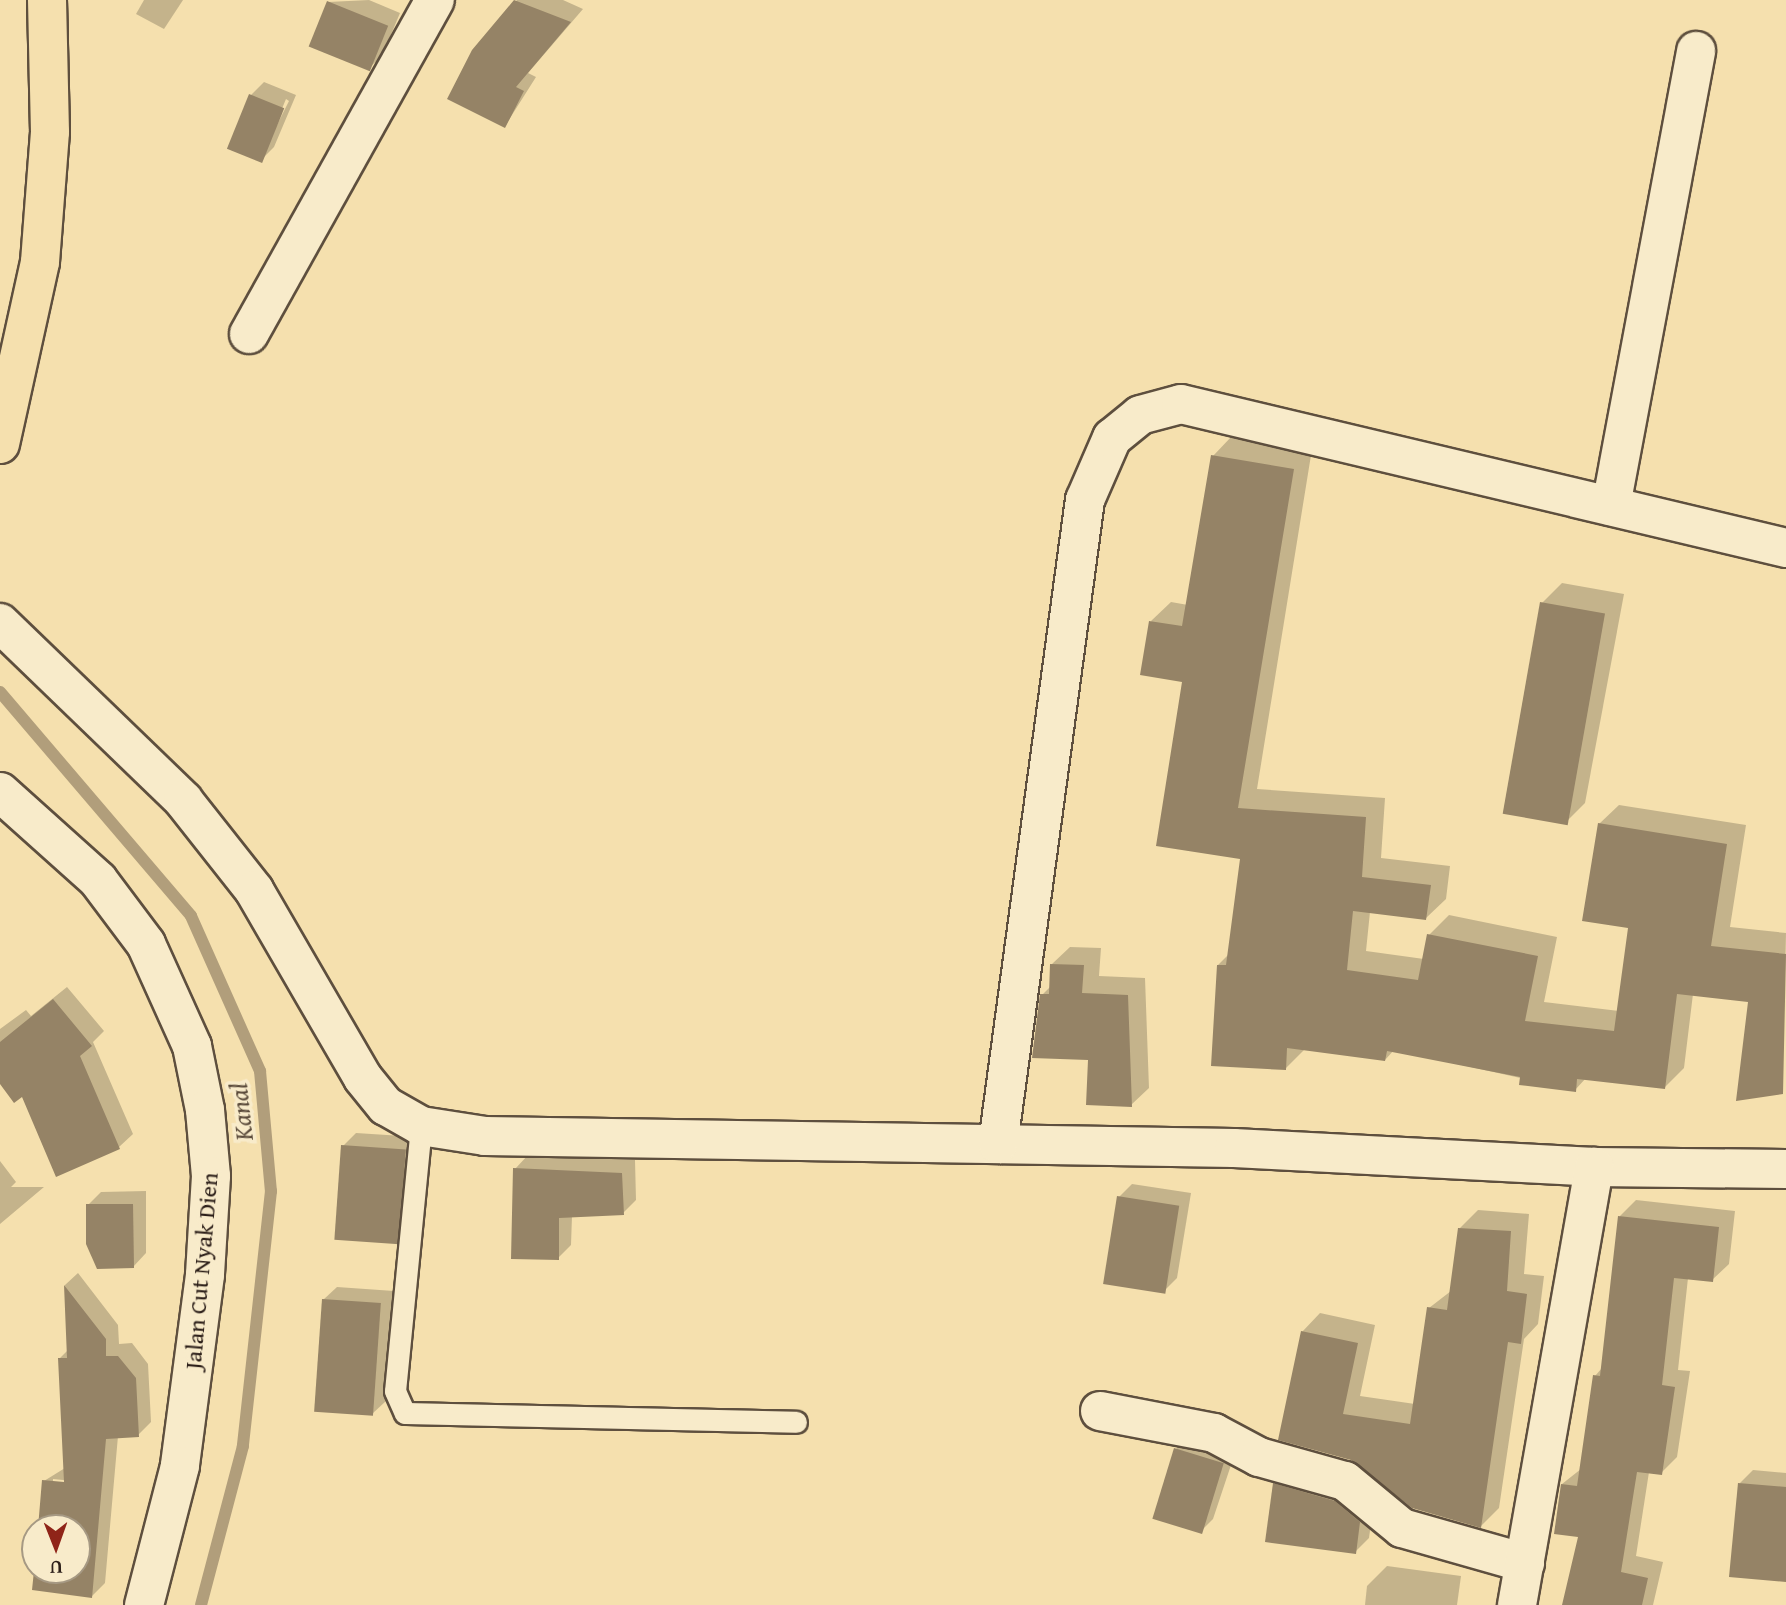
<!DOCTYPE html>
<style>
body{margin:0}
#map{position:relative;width:1786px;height:1605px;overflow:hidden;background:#f5e0ae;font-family:"Gentium Book Plus",serif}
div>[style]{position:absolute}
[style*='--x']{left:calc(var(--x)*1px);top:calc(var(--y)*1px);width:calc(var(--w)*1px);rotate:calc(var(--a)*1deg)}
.shadow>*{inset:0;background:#0003}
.stream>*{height:12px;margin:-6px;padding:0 6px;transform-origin:6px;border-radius:6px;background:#b19e7b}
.building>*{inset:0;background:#958366;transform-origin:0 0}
.roads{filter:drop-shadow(2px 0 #5e4f3e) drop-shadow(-2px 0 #5e4f3e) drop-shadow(0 2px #5e4f3e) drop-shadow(0 -2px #5e4f3e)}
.service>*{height:21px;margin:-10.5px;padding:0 10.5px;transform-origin:10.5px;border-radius:10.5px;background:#f8ebca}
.minor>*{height:38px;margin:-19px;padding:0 19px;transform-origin:19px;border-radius:19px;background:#f8ebca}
.trunk>*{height:38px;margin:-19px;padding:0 19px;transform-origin:19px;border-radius:19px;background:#f5e0ae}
span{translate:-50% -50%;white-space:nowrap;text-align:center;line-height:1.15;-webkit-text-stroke:7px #f8ebca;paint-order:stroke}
.street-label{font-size:24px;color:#2c1f19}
.water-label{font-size:26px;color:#5b4b3b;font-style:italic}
.north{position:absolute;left:21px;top:1514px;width:70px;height:70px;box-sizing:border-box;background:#f8ebca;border:2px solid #a69983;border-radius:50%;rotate:179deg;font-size:19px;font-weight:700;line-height:28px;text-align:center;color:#2c1f19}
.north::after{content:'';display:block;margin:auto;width:24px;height:32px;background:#8f2418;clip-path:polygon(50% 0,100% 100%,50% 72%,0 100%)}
</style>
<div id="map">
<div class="shadow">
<div style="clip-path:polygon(144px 0,183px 0,164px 29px,136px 14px)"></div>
<div style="clip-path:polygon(369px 0,400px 13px,382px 56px,368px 69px,328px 2px)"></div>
<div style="clip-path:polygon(517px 0,563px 0,583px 9px,528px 73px,536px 77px,505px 126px,473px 51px)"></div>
<div style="clip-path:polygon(evenodd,264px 82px,296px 95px,274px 147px,261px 160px,251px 95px,264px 82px,286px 99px,289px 101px,266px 147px,286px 99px)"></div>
<div style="clip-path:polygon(1232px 436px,1312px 449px,1257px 789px,1385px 798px,1381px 858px,1450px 866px,1446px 899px,1426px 918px,1370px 912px,1366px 951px,1424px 959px,1429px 935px,1449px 915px,1557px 937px,1544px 1002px,1619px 1011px,1630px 927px,1599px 824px,1619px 805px,1746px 825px,1730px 927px,1786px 933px,1782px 1092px,1750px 1001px,1693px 994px,1684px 1068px,1664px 1088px,1586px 1078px,1575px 1090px,1394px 1050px,1385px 1060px,1305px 1049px,1285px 1069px,1218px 965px,1229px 954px,1242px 858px,1184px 681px,1151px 621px,1171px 602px,1188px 605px,1213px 456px)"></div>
<div style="clip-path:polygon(1562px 583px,1624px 594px,1585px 803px,1565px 823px,1542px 603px)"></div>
<div style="clip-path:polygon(1070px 947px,1101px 948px,1099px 976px,1145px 978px,1149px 1088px,1131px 1105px,1042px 995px,1051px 986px,1052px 964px)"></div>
<div style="clip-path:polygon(67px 987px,104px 1031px,93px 1042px,133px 1134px,119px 1147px,57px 1174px,23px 1095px,0 1081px,0 1029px,26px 1010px,31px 1016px)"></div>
<div style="clip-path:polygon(356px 1133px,418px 1137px,409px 1227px,396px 1241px,343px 1146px)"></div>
<div style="clip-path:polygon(528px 1155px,635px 1160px,636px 1200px,623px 1213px,572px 1216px,571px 1245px,558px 1258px,515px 1169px)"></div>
<div style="clip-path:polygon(0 1161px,16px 1182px,11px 1187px,44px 1187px,0 1224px)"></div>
<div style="clip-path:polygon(1132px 1184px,1191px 1193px,1177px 1278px,1163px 1292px,1119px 1197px)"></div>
<div style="clip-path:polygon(146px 1191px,146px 1253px,133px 1267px,88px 1205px,101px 1192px)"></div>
<div style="clip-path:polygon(1636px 1200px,1735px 1211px,1729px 1264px,1712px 1280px,1688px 1278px,1678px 1370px,1690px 1371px,1677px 1457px,1661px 1473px,1649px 1472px,1636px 1556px,1663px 1562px,1653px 1605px,1564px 1605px,1580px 1536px,1562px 1484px,1581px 1469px,1595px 1376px,1602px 1368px,1620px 1216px)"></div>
<div style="clip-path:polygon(1478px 1210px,1529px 1214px,1524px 1274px,1544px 1276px,1538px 1324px,1524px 1339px,1499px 1508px,1481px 1526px,1352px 1459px,1302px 1332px,1320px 1313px,1375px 1325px,1360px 1396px,1415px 1404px,1429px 1308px,1451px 1291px,1460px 1228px)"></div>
<div style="clip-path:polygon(evenodd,78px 1273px,118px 1325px,119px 1344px,132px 1343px,148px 1364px,151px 1422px,138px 1435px,118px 1436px,105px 1583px,92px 1596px,36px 1570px,77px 1570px,77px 1528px,40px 1528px,44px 1481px,65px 1468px,59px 1359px,68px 1350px,65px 1285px,78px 1273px,53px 1479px,73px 1481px,72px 1485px,53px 1483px,53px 1479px)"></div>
<div style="clip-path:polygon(337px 1287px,394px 1291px,386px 1401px,372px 1414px,323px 1300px)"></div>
<div style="clip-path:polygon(1189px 1435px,1236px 1450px,1213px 1519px,1199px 1533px,1176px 1449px)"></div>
<div style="clip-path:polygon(1753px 1470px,1786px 1473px,1786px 1580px,1740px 1483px)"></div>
<div style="clip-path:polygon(1287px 1471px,1373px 1508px,1369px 1538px,1355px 1552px,1274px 1484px)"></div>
<div style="clip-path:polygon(1387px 1566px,1461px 1576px,1457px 1605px,1365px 1605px,1367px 1586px)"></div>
</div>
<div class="stream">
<div style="--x:0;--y:692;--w:294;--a:49.5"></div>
<div style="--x:191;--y:916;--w:170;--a:66"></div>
<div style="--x:260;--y:1071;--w:121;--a:84.8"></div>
<div style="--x:271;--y:1191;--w:257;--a:96.3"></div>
<div style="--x:243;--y:1446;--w:164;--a:104.8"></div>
</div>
<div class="building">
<div style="clip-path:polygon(514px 0,571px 22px,516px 87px,524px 91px,505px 128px,447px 99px,472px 50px)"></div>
<div style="left:327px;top:1px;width:66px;height:49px;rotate:22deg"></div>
<div style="left:249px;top:94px;width:38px;height:59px;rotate:22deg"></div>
<div style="clip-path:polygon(1211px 455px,1294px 469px,1238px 808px,1366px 817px,1362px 877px,1431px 885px,1426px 920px,1353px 911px,1347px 970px,1418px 980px,1427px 934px,1538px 956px,1525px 1021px,1614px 1031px,1628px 928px,1582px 921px,1598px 823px,1727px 844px,1711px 946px,1786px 954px,1783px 1094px,1736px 1101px,1748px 1002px,1677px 994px,1665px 1089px,1577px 1079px,1576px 1092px,1519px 1085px,1520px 1077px,1387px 1051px,1385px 1061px,1287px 1048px,1286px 1070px,1211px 1066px,1217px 965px,1226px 965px,1240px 859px,1156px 846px,1182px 682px,1140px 675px,1149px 621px,1182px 626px)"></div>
<div style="left:1540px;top:602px;width:66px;height:215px;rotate:10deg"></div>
<div style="clip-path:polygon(1050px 964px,1084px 965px,1082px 993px,1128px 995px,1132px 1107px,1086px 1105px,1088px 1060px,1032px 1058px,1040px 994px,1049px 994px)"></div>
<div style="clip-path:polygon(53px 999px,92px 1046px,80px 1056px,120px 1149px,56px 1177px,22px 1097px,14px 1103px,0 1084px,0 1042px)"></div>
<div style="left:341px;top:1145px;width:65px;height:95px;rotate:4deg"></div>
<div style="clip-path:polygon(513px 1168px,622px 1173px,624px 1215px,559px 1218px,559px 1260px,511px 1259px)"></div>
<div style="left:1117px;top:1196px;width:63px;height:89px;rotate:9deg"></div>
<div style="clip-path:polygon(86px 1204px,133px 1204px,134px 1268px,97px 1269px,86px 1244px)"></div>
<div style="clip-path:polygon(1618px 1216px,1719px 1227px,1713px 1282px,1674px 1278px,1662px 1385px,1675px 1387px,1662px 1475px,1637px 1472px,1621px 1572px,1648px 1578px,1642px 1605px,1562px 1605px,1578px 1537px,1554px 1534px,1561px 1484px,1577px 1486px,1593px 1375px,1600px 1376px)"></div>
<div style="clip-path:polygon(1458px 1228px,1511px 1231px,1507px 1291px,1527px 1294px,1521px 1344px,1508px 1342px,1481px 1528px,1412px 1508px,1351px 1460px,1278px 1440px,1301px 1331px,1358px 1343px,1343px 1414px,1410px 1424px,1427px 1307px,1447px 1310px)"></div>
<div style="clip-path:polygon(64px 1285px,106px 1339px,106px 1356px,118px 1356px,136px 1378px,139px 1437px,106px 1439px,92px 1598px,32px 1590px,35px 1561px,35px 1570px,77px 1570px,77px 1528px,38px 1528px,42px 1480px,64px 1482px,58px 1358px,67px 1358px)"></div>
<div style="left:322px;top:1299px;width:59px;height:113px;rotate:4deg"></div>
<div style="left:1174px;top:1448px;width:52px;height:74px;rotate:17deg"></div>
<div style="clip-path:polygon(1273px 1483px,1335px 1501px,1360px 1522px,1356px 1554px,1265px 1542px)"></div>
<div style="clip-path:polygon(1738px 1483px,1786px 1487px,1786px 1582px,1729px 1577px)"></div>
</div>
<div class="roads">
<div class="service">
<div style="--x:421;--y:1126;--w:266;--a:95.6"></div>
<div style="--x:395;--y:1391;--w:24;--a:66"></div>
<div style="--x:405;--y:1413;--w:391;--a:1.3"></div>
</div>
<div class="minor">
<div style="--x:249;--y:334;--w:382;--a:-60.9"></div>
<div style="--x:1611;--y:506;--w:463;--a:-79.4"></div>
<div style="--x:0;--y:623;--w:255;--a:44"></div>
<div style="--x:183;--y:800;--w:115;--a:51.7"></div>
<div style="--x:254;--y:890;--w:217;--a:59.9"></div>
<div style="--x:363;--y:1078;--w:36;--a:51"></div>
<div style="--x:386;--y:1106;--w:40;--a:29.7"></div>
<div style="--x:421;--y:1126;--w:65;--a:8.9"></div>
<div style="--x:485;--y:1136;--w:749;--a:0.92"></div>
<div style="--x:1234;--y:1148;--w:361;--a:3"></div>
<div style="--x:1594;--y:1167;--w:192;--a:0.6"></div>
<div style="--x:0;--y:792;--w:132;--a:41.9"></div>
<div style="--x:98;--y:880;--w:80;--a:53.1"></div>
<div style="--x:146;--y:944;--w:112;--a:65.7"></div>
<div style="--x:192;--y:1046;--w:65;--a:78.5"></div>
<div style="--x:205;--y:1110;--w:66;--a:84.8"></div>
<div style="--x:211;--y:1176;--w:99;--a:93.5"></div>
<div style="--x:205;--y:1275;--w:193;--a:97.5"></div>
<div style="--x:180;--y:1466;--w:144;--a:104.5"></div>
<div style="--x:998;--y:1144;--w:650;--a:-82.31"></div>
<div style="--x:1085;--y:500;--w:68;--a:-66.5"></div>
<div style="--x:1112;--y:438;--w:36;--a:-39"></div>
<div style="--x:1140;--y:415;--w:42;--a:-15"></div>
<div style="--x:1181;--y:404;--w:622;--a:13.39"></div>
<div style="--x:1100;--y:1411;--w:116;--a:10.9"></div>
<div style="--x:1214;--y:1433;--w:51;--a:28.1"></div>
<div style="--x:1259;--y:1457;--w:89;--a:15.6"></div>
<div style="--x:1345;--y:1481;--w:74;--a:39.5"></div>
<div style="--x:1402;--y:1528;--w:128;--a:15.9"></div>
<div style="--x:1517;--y:1605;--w:445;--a:-80"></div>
</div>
<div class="trunk">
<div style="--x:0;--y:444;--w:186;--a:-77.6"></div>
<div style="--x:40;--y:262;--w:130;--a:-85.6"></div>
<div style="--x:50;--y:132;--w:132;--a:-91.3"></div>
</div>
</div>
<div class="street-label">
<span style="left:201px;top:1271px;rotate:-85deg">Jalan Cut Nyak Dien</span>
</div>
<div class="water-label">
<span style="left:241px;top:1112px;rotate:-96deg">Kanal</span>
</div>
<div class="north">U</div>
</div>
